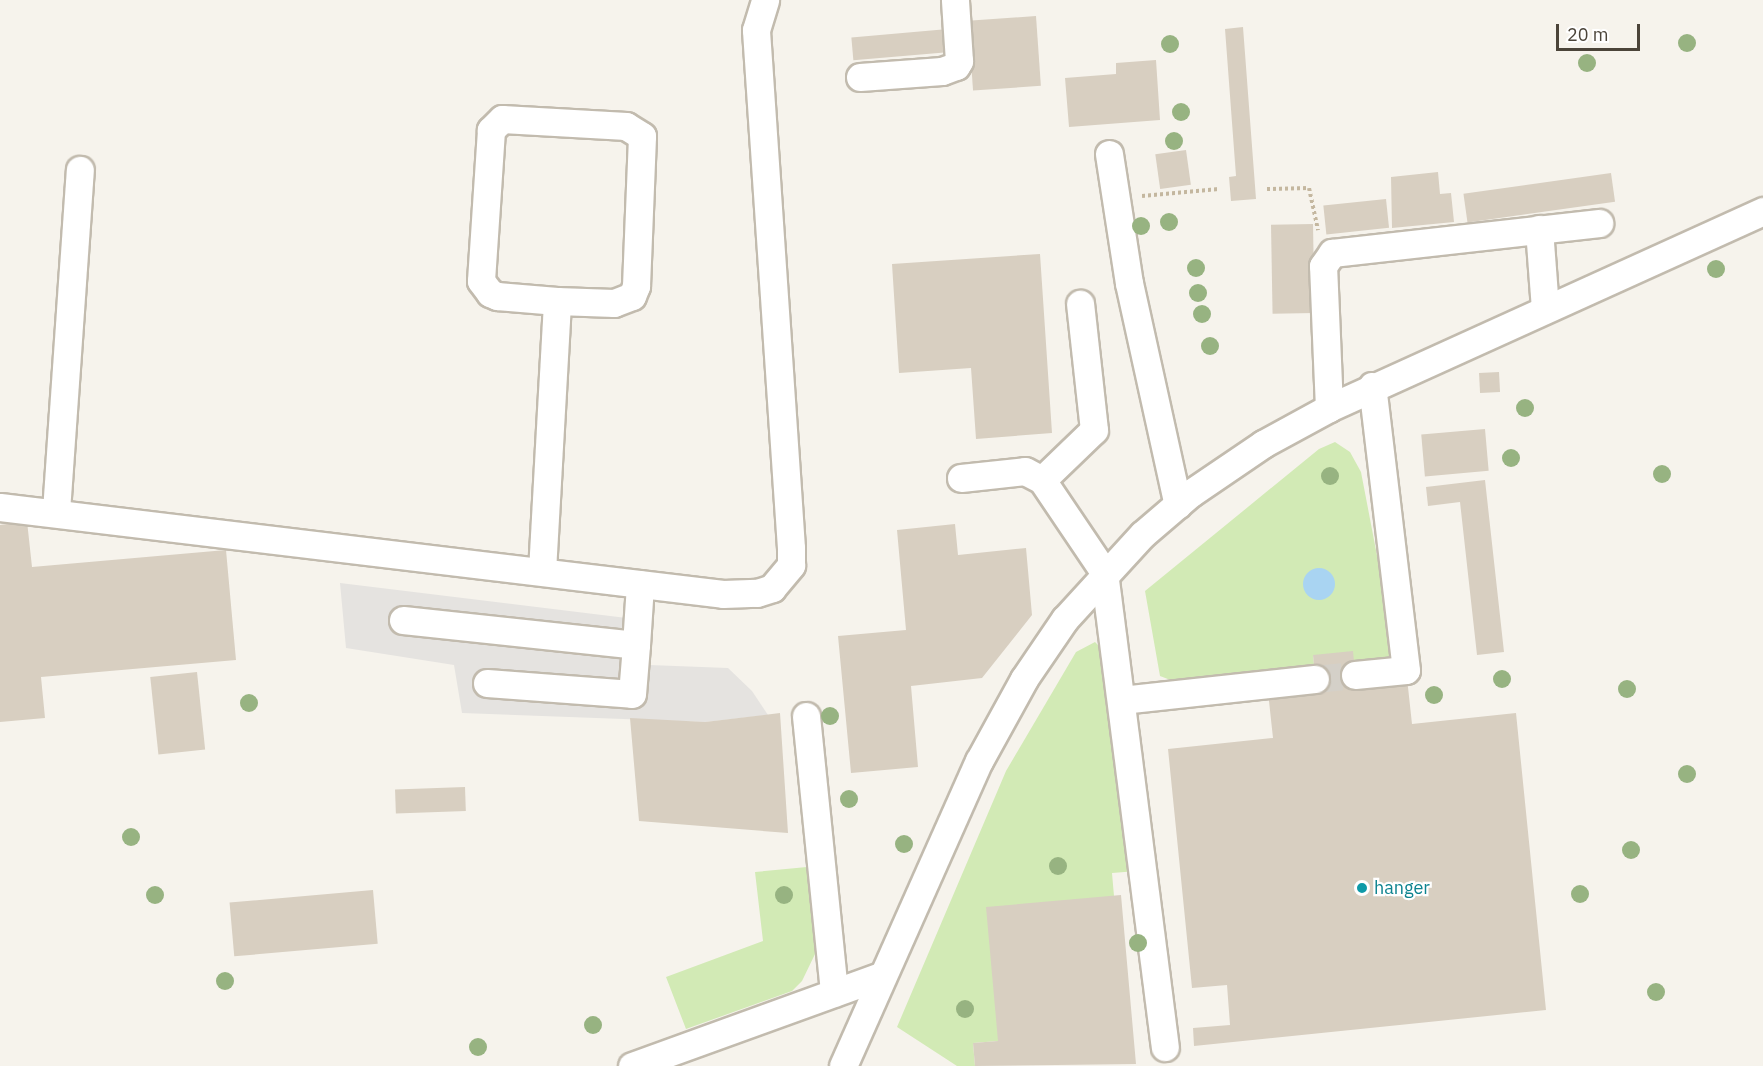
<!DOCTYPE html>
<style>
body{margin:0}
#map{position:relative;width:1763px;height:1066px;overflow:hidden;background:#f6f3ec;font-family:"IBM Plex Sans",sans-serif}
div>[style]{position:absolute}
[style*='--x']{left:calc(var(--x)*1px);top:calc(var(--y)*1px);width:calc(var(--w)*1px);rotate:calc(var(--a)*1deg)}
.green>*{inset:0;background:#d2eab5}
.parking>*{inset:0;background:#e5e3e0}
.water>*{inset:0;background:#a9d4f2}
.round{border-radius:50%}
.building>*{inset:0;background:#d8cfc1;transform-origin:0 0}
.minor-tunnel>*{height:27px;margin-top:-13.5px;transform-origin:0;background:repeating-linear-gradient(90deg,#d4d0c8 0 27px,transparent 0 41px)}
.path>*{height:4px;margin-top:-2px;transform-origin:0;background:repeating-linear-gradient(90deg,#c4b79f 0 3px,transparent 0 6px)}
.roads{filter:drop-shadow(2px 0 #c2bbae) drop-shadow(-2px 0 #c2bbae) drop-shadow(0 2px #c2bbae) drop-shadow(0 -2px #c2bbae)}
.minor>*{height:27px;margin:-13.5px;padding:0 13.5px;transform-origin:13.5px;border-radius:13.5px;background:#fff}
.trees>*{width:18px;height:18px;margin:-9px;border-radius:50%;background:#97b381}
.dots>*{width:16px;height:16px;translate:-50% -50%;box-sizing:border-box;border:3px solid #fff;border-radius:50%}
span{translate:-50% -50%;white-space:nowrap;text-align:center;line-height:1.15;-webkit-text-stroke:4.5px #fff;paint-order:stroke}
.culture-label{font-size:18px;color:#0d838f}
.left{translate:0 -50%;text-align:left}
.scale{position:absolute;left:1556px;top:24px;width:84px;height:27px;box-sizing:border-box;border:3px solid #4b4439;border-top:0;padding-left:8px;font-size:18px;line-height:21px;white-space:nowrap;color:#4b4439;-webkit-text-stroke:4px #fff;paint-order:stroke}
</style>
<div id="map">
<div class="green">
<div style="clip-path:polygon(1335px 442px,1350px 452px,1361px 472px,1393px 639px,1390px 657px,1382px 663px,1354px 666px,1313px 655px,1315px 674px,1173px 681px,1160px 676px,1145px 591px,1319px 449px)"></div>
<div style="clip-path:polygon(1095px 642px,1103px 650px,1137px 871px,1112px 873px,1114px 896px,998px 1041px,973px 1043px,975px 1066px,957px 1066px,897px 1027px,1006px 771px,1076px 652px)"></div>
<div style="clip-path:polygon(807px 867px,818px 928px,816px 952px,802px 981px,792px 991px,686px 1029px,666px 977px,763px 941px,755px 872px)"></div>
</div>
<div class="parking">
<div style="clip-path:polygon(340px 583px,651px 621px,649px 665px,728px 668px,752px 691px,768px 715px,705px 722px,462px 713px,454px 665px,346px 648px)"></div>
</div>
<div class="water">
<div class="round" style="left:1303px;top:568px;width:32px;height:32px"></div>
</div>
<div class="building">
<div style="left:1036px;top:16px;width:70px;height:68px;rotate:86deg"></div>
<div style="clip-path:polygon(1243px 27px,1256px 199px,1231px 201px,1229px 177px,1236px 176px,1225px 29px)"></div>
<div style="left:948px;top:29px;width:23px;height:97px;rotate:85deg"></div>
<div style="clip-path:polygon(1156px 60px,1160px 120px,1069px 127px,1065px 78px,1116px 74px,1116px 63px)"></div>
<div style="left:1186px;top:150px;width:35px;height:31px;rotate:82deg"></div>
<div style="clip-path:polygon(1438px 172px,1440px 194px,1451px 193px,1454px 222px,1392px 228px,1391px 177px)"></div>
<div style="left:1611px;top:173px;width:29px;height:149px;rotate:82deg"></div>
<div style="left:1386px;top:199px;width:29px;height:63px;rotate:84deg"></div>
<div style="left:1313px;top:224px;width:89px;height:42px;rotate:89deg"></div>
<div style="clip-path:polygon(1040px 254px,1052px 433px,976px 439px,971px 368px,899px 373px,892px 264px)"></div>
<div style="left:1499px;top:372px;width:20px;height:20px;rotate:87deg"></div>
<div style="left:1485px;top:429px;width:42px;height:64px;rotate:85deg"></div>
<div style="clip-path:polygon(1485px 480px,1504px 652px,1477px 655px,1460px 502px,1428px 506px,1426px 487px)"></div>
<div style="clip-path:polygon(27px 521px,32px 567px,226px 550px,236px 660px,41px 677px,45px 718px,0 722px,0 525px)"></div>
<div style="clip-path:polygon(955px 524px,958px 555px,1026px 548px,1032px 615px,982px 678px,911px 686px,918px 767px,851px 773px,838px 636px,906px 630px,897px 530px)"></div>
<div style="clip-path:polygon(1353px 651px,1356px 683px,1407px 678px,1412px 724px,1516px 713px,1546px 1010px,1194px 1046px,1193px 1028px,1230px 1025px,1227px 985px,1192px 988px,1168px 749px,1273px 738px,1268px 692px,1316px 687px,1313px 655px)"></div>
<div style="left:197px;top:672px;width:78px;height:47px;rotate:84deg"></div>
<div style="clip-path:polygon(780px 713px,788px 833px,639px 821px,630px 718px,705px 722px)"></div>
<div style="left:465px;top:787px;width:24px;height:70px;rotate:88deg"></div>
<div style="left:373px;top:890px;width:54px;height:144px;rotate:85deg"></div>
<div style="clip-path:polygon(1121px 895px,1136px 1064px,975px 1066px,973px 1043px,998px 1041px,986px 907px)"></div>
</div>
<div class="minor-tunnel">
<div style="--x:1315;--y:679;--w:40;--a:-5.7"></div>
</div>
<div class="path">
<div style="--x:1267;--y:189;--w:42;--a:-1.4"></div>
<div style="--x:1309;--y:188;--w:43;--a:77.9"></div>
<div style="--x:1142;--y:196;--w:77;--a:-5.2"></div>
</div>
<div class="roads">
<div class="minor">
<div style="--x:860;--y:77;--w:82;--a:-4.2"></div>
<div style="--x:942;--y:71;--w:15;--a:-20"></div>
<div style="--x:956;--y:66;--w:6;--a:-59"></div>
<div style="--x:959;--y:61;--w:61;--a:-93.8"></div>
<div style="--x:1109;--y:154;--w:131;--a:81.2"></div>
<div style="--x:1129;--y:283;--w:227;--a:77.6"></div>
<div style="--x:1539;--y:229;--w:79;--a:85.7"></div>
<div style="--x:1329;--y:408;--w:142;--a:-92.4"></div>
<div style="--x:1323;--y:266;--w:16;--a:-55"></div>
<div style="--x:1332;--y:253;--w:269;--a:-6.4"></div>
<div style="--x:961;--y:478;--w:64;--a:-6.2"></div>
<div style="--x:1025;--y:471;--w:19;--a:28"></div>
<div style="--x:1042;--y:480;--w:111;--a:56"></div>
<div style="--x:1104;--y:572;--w:479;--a:82.7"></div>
<div style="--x:1042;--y:480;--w:72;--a:-43.9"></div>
<div style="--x:1094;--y:430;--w:127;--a:-96.3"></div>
<div style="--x:0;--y:507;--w:728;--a:6.86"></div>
<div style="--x:723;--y:594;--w:34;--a:-2"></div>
<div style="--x:757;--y:593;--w:16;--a:-18"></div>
<div style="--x:772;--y:588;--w:30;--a:-50"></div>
<div style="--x:791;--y:565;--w:17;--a:-90"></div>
<div style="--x:791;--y:548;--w:519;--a:-93.87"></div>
<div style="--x:756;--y:30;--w:31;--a:-73"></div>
<div style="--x:56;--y:511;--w:342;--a:-86"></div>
<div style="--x:542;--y:571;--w:270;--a:-86.8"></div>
<div style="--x:557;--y:301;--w:57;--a:2"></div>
<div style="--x:614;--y:303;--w:19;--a:-21"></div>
<div style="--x:632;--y:296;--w:11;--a:-68"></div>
<div style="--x:636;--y:286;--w:150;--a:-87.7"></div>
<div style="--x:642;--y:136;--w:19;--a:-148"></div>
<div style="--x:626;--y:126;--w:124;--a:-176.8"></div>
<div style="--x:502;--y:119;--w:16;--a:135"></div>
<div style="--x:491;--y:130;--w:151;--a:93.8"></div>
<div style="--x:481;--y:281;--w:15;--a:53"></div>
<div style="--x:490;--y:293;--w:8;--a:23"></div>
<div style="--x:497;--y:296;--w:60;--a:4.8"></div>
<div style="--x:403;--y:620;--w:234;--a:6.1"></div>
<div style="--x:636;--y:645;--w:61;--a:-86.2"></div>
<div style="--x:1355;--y:675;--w:51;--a:-5.6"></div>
<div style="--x:1406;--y:670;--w:286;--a:-96.8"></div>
<div style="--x:487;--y:683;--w:145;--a:4.3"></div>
<div style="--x:632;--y:694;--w:49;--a:-85.3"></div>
<div style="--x:1121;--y:700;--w:195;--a:-6.2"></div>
<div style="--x:806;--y:716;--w:278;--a:84.2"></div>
<div style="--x:632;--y:1066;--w:265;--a:-19.9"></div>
<div style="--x:843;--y:1066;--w:334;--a:-66"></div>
<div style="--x:979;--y:761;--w:94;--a:-61.2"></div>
<div style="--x:1024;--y:679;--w:73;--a:-55.7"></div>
<div style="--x:1065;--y:619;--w:115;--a:-47.5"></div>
<div style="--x:1143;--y:534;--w:63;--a:-40.5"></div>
<div style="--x:1191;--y:493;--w:87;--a:-34.2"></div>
<div style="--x:1263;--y:444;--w:75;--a:-28.6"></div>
<div style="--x:1329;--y:408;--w:477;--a:-24.4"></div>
</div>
</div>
<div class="trees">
<div style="left:1687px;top:43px"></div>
<div style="left:1170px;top:44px"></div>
<div style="left:1587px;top:63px"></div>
<div style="left:1181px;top:112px"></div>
<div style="left:1174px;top:141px"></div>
<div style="left:1169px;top:222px"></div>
<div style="left:1141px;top:226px"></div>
<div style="left:1196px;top:268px"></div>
<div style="left:1716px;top:269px"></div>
<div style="left:1198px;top:293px"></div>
<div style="left:1202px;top:314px"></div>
<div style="left:1210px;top:346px"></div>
<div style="left:1525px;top:408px"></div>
<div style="left:1511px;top:458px"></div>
<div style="left:1662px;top:474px"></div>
<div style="left:1330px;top:476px"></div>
<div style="left:1502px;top:679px"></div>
<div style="left:1627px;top:689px"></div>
<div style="left:1434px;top:695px"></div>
<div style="left:249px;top:703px"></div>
<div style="left:830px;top:716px"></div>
<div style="left:1687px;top:774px"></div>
<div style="left:849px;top:799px"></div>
<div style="left:131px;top:837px"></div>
<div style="left:904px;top:844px"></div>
<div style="left:1631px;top:850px"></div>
<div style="left:1058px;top:866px"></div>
<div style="left:1580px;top:894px"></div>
<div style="left:155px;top:895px"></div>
<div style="left:784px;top:895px"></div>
<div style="left:1138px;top:943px"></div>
<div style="left:225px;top:981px"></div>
<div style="left:1656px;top:992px"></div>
<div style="left:965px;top:1009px"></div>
<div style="left:593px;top:1025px"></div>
<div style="left:478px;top:1047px"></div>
</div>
<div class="dots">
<div style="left:1362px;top:888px;background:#0f9aa8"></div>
</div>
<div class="culture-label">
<span class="left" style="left:1374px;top:888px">hanger</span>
</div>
<div class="scale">20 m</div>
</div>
